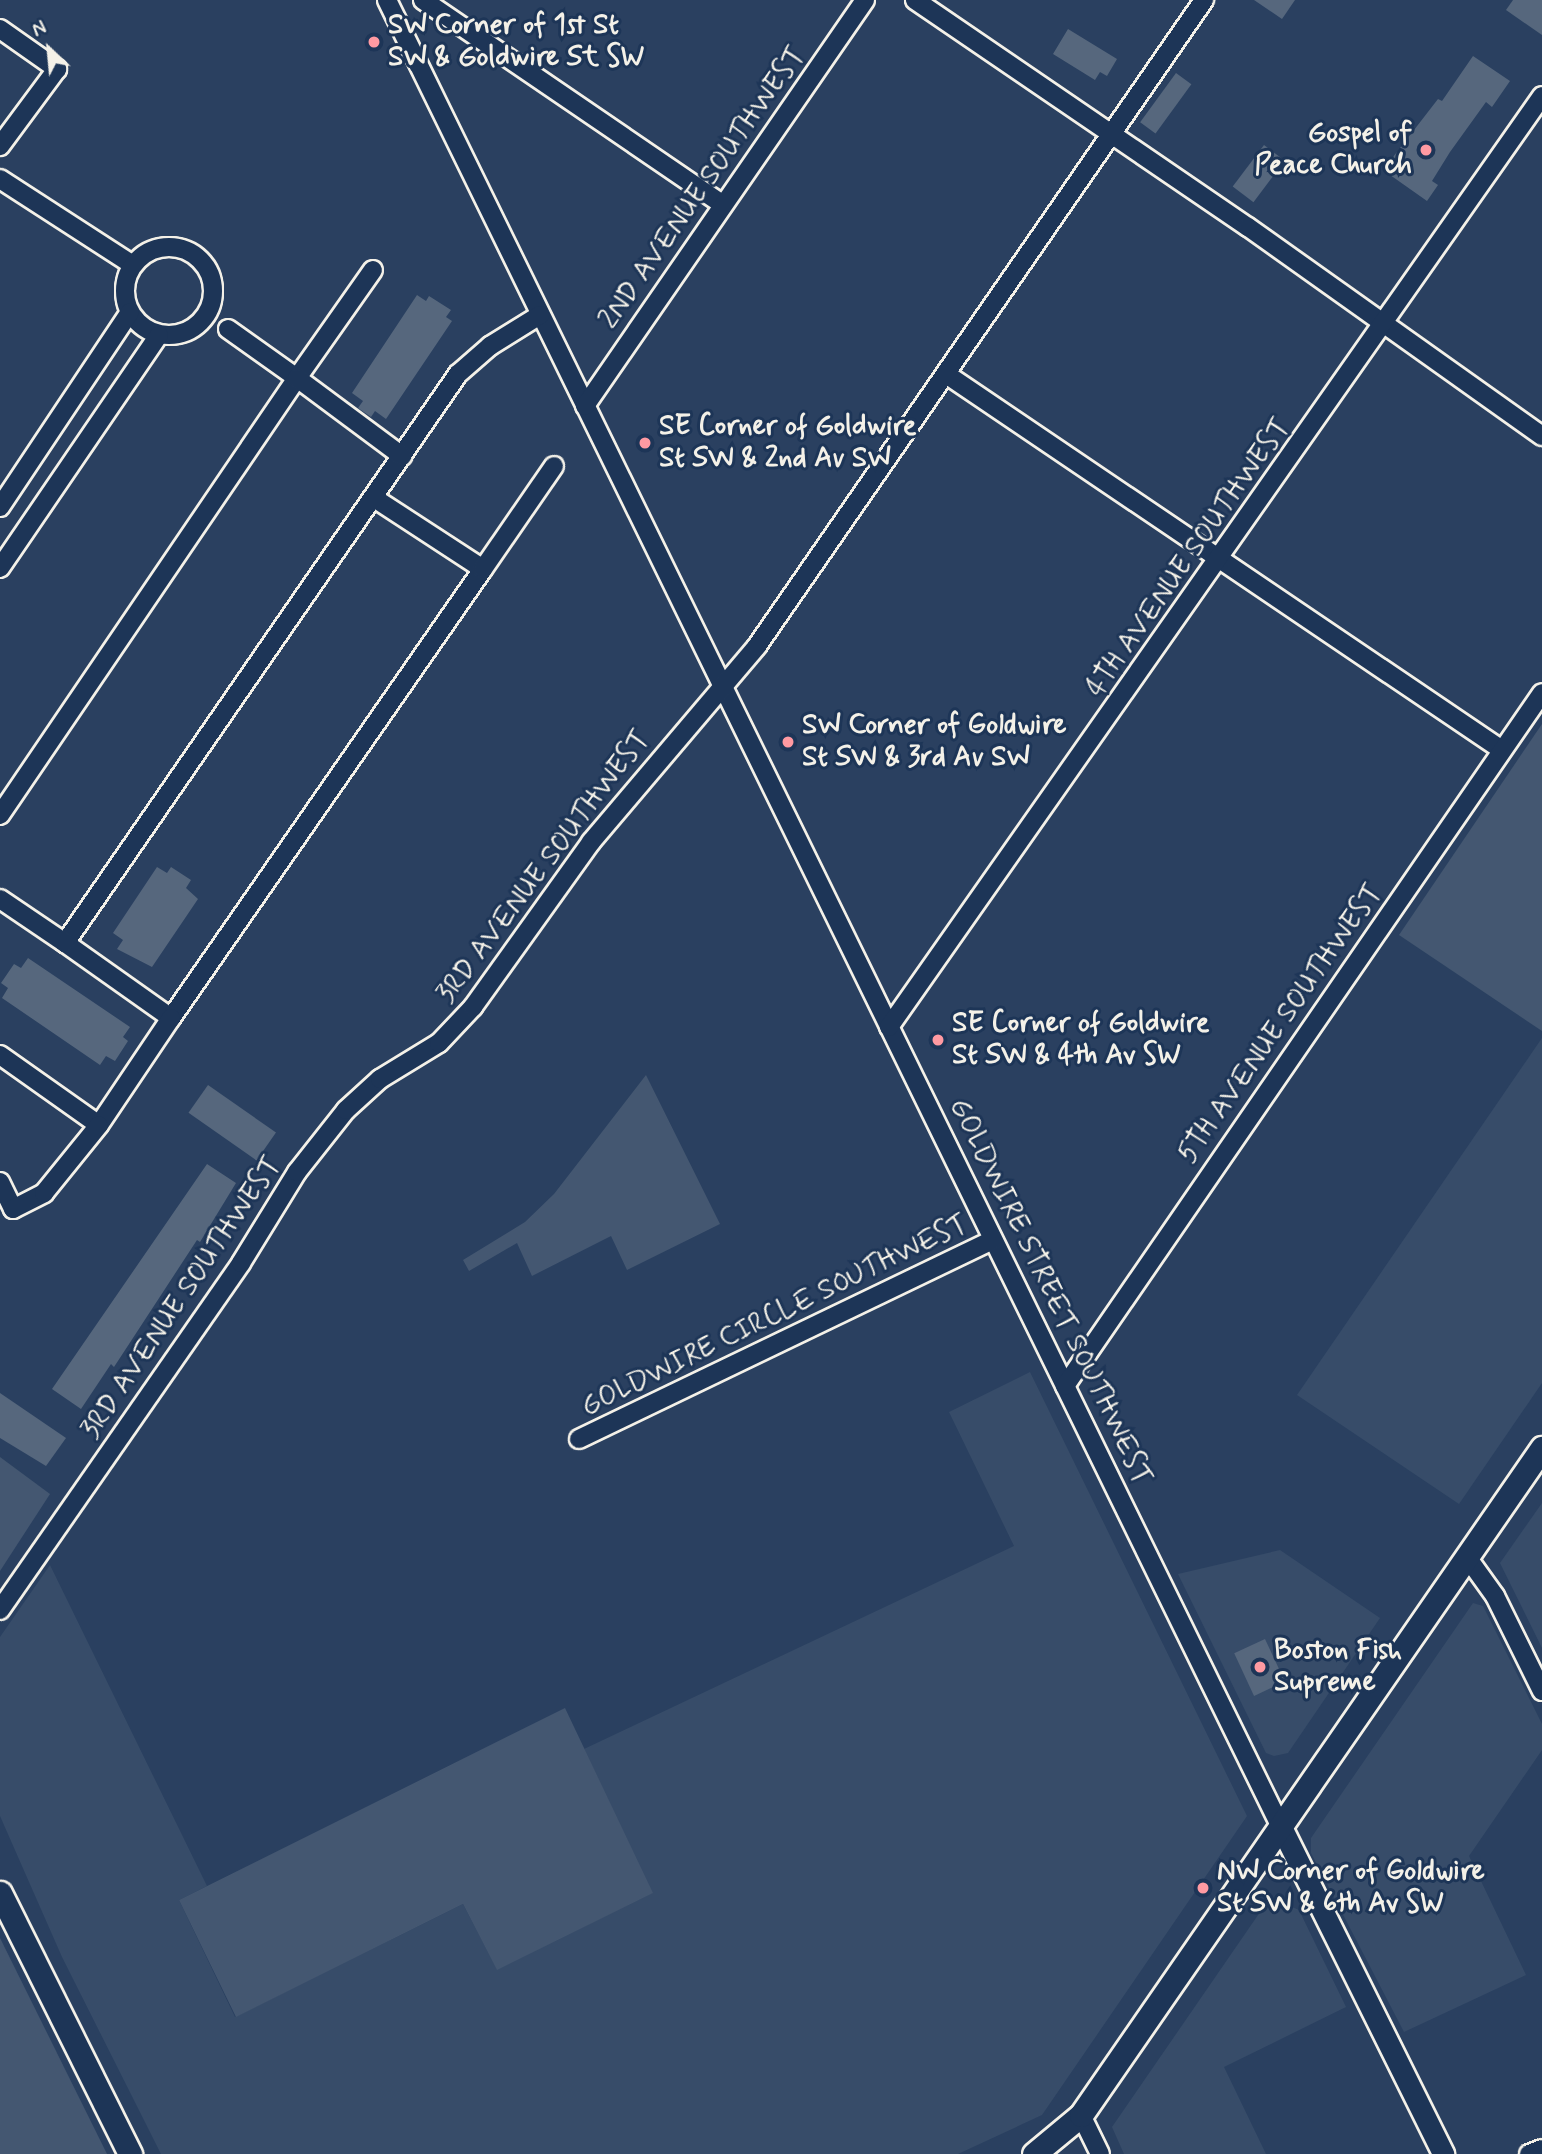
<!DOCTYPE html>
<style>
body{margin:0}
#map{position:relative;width:1542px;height:2154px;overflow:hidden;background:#2a4060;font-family:Mynerve,sans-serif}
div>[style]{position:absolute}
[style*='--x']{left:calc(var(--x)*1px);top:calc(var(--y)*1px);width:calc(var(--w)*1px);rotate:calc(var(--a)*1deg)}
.built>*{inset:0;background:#374c69}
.green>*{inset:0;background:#445771}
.building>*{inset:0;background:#56677d;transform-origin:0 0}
.roads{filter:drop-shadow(2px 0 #f4f1e8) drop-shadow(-2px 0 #f4f1e8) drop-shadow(0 2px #f4f1e8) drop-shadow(0 -2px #f4f1e8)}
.minor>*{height:18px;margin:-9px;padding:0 9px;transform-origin:9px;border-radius:9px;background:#1d3557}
.minor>.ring{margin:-9px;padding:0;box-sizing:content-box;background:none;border:18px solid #1d3557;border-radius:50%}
.tertiary>*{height:21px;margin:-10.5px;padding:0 10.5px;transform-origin:10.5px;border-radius:10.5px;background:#1d3557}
.secondary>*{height:23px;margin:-11.5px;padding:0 11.5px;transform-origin:11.5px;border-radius:11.5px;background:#1d3557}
.dots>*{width:19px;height:19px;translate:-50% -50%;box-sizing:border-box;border:4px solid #1d3557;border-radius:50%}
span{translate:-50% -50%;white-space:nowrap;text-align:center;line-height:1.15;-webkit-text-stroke:6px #1d3557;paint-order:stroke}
.poi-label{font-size:28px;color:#f4f1e8;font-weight:700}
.left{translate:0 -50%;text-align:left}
.right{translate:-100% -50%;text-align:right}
.street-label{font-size:28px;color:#f4f1e8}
.north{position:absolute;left:14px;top:14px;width:70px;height:70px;-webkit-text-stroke:5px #1d3557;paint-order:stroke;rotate:334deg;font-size:19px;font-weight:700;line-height:28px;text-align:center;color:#f4f1e8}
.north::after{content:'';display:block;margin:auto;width:24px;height:32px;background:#f4f1e8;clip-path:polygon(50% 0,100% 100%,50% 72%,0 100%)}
</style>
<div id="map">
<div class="built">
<div style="clip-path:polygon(1542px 1038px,1542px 1383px,1459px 1504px,1297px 1395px)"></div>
<div style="clip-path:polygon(1030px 1372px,1247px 1816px,1042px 2115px,958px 2154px,161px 2154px,62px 1957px,0 1816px,0 1637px,50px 1565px,207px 1886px,179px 1900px,235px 2017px,463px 1904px,497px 1969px,652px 1893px,584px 1749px,1014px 1546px,949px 1412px)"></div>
<div style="clip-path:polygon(1542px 1503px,1542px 1648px,1500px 1563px)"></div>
<div style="clip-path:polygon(1280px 1550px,1380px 1618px,1288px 1753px,1274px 1756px,1266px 1753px,1178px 1574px)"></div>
<div style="clip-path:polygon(1473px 1603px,1483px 1606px,1542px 1724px,1542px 1750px,1469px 1856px,1526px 1975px,1404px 2032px,1311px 1853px,1311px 1838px)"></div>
<div style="clip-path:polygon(1278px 1901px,1299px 1910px,1346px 2007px,1224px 2067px,1266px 2154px,1124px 2154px,1112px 2127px,1267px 1902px)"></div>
</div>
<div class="green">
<div style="clip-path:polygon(1542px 724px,1542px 1031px,1399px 935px)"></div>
<div style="clip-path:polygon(646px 1075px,720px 1224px,627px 1270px,611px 1236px,532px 1276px,517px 1243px,469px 1271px,463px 1260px,525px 1222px,554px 1194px)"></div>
<div style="clip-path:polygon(0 1457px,50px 1494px,0 1571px)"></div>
<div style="clip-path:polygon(565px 1708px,653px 1893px,497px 1970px,463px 1904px,236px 2017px,179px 1900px)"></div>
<div style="clip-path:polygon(0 1938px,107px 2154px,0 2154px)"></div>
</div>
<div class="building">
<div style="clip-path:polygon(1254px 0,1295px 0,1282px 19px)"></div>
<div style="clip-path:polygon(1513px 0,1542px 0,1542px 35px,1506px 10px)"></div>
<div style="clip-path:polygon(1068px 29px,1117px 59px,1107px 76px,1100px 72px,1095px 80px,1053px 54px)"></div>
<div style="clip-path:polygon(1473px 56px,1510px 81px,1492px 107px,1486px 102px,1450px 152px,1432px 181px,1438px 185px,1427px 201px,1383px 170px,1438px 99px,1442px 101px)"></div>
<div style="left:1176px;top:73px;width:19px;height:61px;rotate:36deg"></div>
<div style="left:1264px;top:145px;width:26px;height:52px;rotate:37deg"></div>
<div style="clip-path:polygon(417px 295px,426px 301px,429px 296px,451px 310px,446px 317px,452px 321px,386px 419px,375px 411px,371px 417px,358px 408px,363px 401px,352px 393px)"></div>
<div style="clip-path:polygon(157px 867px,167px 873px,171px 867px,191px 880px,186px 888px,198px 899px,152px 967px,117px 949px,123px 940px,113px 933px)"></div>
<div style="clip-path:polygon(28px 958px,130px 1027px,123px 1037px,128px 1041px,115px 1061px,106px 1056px,100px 1065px,2px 998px,8px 988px,1px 983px,14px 964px,21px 968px)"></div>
<div style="left:208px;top:1085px;width:83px;height:34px;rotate:35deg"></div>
<div style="clip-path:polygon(207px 1164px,236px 1183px,200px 1242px,197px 1240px,114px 1367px,111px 1364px,81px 1409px,52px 1389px)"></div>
<div style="clip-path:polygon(0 1393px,66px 1438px,46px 1466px,0 1438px)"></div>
<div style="left:1265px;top:1639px;width:47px;height:34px;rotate:65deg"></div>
</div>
<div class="roads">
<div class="minor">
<div style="--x:387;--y:0;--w:2034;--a:63.93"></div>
<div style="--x:423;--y:0;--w:363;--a:34.3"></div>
<div style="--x:915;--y:0;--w:403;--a:34.3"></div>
<div style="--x:1248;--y:227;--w:361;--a:35.4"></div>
<div style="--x:0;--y:29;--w:70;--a:35.1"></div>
<div style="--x:57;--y:69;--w:96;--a:126.5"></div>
<div style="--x:0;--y:179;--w:158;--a:32.9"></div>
<div class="ring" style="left:125px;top:247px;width:70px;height:70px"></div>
<div style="--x:228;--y:329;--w:85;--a:35.4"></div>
<div style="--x:297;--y:378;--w:132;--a:-54.9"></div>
<div style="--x:946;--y:374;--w:671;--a:34.07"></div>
<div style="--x:585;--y:406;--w:493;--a:-55.4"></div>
<div style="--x:374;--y:498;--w:130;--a:33.1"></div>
<div style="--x:483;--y:569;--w:547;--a:124.79"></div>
<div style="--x:171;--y:1018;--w:130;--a:-144.7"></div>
<div style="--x:65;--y:943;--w:692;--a:-55.37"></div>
<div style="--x:458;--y:374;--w:43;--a:-41.2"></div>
<div style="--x:490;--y:346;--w:59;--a:-31.8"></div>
<div style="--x:0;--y:507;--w:234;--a:-56.3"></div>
<div style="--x:0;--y:568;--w:282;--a:-55.7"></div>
<div style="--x:483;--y:569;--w:125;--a:-55.4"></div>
<div style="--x:0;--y:815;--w:528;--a:-55.8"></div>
<div style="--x:297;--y:378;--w:131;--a:36.6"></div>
<div style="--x:0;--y:899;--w:78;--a:34.1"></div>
<div style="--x:889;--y:1027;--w:1137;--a:-54.95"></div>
<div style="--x:0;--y:1055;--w:121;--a:35.3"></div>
<div style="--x:99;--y:1125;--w:129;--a:-56.1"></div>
<div style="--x:0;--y:1182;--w:30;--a:64"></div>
<div style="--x:13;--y:1209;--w:35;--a:-27"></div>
<div style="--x:44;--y:1193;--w:87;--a:-51"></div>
<div style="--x:1065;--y:1386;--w:841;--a:-55.46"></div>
<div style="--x:579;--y:1439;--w:459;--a:-25.7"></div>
<div style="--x:1467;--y:1557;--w:48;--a:54.3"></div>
<div style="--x:1495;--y:1596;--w:106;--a:63.7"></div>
<div style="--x:0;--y:1610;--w:422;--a:-55.2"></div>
<div style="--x:241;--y:1263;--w:107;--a:-58.4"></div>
<div style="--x:297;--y:1172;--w:79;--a:-51.7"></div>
<div style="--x:346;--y:1110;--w:46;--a:-42.4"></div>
<div style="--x:380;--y:1079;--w:69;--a:-31.4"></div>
<div style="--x:439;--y:1043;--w:50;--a:-46.6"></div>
<div style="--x:473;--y:1007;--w:203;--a:-54.4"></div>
<div style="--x:591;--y:842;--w:257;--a:-49.7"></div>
<div style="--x:757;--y:646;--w:786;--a:-55.32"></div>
<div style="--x:1081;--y:2115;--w:43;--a:64"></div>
<div style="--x:1529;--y:2154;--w:14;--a:-21"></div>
</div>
<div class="tertiary">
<div style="--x:1281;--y:1827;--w:365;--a:63.6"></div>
</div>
<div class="secondary">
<div style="--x:0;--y:1893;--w:292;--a:63.5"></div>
<div style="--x:1034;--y:2154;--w:61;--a:-39.7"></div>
<div style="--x:1081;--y:2115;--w:811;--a:-55.35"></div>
</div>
</div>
<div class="dots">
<div style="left:374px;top:42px;background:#ff9aa2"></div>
<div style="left:1426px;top:150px;background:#ff9aa2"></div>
<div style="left:645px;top:443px;background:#ff9aa2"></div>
<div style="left:788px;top:742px;background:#ff9aa2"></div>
<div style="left:938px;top:1040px;background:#ff9aa2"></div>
<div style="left:1260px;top:1667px;background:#ff9aa2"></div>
<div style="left:1203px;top:1888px;background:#ff9aa2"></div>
</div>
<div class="poi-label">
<span class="left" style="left:388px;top:42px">SW Corner of 1st St<br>SW &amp; Goldwire St SW</span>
<span class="right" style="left:1412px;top:150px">Gospel of<br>Peace Church</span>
<span class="left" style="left:659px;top:443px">SE Corner of Goldwire<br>St SW &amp; 2nd Av SW</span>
<span class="left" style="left:802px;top:742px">SW Corner of Goldwire<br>St SW &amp; 3rd Av SW</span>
<span class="left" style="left:952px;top:1040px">SE Corner of Goldwire<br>St SW &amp; 4th Av SW</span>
<span class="left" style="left:1274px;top:1667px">Boston Fish<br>Supreme</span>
<span class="left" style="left:1217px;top:1888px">NW Corner of Goldwire<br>St SW &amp; 6th Av SW</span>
</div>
<div class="street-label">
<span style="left:703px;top:188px;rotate:-55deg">2ND AVENUE SOUTHWEST</span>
<span style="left:1189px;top:558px;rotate:-55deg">4TH AVENUE SOUTHWEST</span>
<span style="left:544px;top:867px;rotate:-53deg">3RD AVENUE SOUTHWEST</span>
<span style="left:1281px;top:1024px;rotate:-55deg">5TH AVENUE SOUTHWEST</span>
<span style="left:1050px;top:1292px;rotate:64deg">GOLDWIRE STREET SOUTHWEST</span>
<span style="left:182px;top:1298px;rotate:-56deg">3RD AVENUE SOUTHWEST</span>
<span style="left:775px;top:1316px;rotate:-26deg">GOLDWIRE CIRCLE SOUTHWEST</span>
</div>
<div class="north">N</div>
</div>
